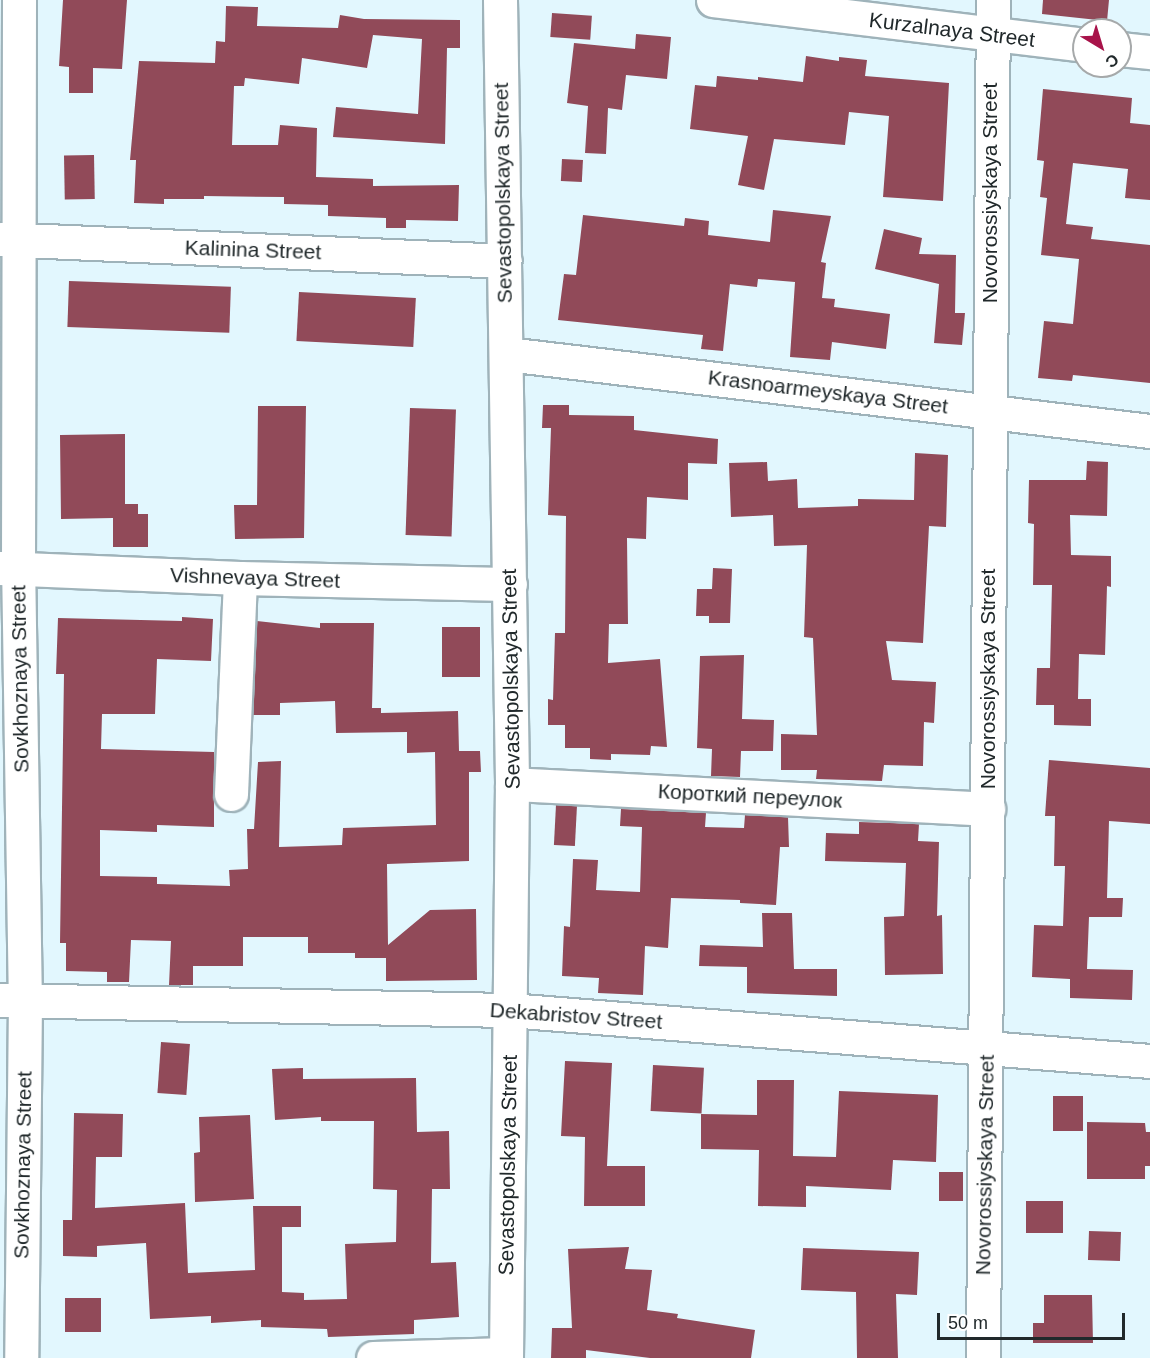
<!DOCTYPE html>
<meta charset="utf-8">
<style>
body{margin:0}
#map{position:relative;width:1150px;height:1358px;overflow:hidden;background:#e2f7fe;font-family:Helvetica,sans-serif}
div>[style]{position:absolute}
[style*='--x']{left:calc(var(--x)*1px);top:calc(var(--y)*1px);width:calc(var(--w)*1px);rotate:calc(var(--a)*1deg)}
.building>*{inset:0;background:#914a59;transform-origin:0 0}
.roads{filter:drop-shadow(2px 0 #9fb3ba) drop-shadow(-2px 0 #9fb3ba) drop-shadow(0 2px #9fb3ba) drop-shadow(0 -2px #9fb3ba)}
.minor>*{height:33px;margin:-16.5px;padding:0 16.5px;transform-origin:16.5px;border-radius:16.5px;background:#fff}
span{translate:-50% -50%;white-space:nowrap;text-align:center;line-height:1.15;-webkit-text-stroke:6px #fff;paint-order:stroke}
.street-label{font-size:21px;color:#21292b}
.north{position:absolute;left:1072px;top:18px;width:60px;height:60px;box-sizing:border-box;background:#fff;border:2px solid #a6a9aa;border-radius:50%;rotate:142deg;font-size:16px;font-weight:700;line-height:24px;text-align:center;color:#21292b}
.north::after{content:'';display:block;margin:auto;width:21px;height:27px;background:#a8134a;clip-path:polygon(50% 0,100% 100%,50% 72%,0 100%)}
.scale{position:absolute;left:937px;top:1313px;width:188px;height:27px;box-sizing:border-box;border:3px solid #21292b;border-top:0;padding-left:8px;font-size:18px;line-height:21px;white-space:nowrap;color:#21292b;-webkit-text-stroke:4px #fff;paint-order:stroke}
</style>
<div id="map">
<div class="building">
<div style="clip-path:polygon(63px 0,127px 0,122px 69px,93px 68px,93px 93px,69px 93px,69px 67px,59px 66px)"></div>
<div style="clip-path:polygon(1043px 0,1109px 0,1107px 21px,1042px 14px)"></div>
<div style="clip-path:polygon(226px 6px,258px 7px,257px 26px,338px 28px,340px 15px,364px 19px,460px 20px,460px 48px,447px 48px,445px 144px,333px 137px,336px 107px,418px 114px,422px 39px,373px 35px,367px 68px,302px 58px,299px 84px,245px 78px,244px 86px,234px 86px,232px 145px,278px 145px,280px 125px,317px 128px,316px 177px,373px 179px,373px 186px,459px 185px,458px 221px,406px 220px,406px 228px,386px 228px,386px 218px,328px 216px,328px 205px,284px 204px,284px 197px,204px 196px,204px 199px,164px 199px,164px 204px,134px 203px,136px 160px,130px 160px,139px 61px,215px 63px,216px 41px,225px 42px)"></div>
<div style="left:552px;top:13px;width:40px;height:24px;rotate:4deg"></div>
<div style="clip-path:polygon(636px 34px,671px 37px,667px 79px,626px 75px,622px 110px,608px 108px,606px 154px,585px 153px,588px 106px,567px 103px,574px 43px,635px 49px)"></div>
<div style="clip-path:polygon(806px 56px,839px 61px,839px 57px,867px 60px,865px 76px,949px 83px,943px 201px,883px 197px,889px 116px,849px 112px,845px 145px,774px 139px,764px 190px,738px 185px,748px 136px,690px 129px,695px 85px,716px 87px,717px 76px,758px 80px,758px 77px,803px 82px)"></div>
<div style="clip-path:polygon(1043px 89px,1132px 98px,1130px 123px,1150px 125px,1150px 200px,1125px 198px,1128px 169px,1073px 163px,1066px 224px,1093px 227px,1091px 239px,1150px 245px,1150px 383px,1073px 375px,1072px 381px,1038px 378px,1044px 321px,1073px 324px,1079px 259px,1041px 255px,1047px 198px,1040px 197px,1044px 161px,1037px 160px)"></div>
<div style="left:94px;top:155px;width:44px;height:30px;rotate:89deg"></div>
<div style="left:562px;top:159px;width:21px;height:22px;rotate:3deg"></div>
<div style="clip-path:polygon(773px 210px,831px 216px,821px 262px,826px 263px,822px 298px,835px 299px,834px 307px,890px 314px,886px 349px,832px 342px,830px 360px,790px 357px,795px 282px,758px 279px,757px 287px,730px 284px,723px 351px,701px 349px,703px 335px,558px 320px,564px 274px,576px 275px,583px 215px,684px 226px,685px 218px,709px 221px,708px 235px,770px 242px)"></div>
<div style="clip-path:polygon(884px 229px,922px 238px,919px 254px,956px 255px,955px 313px,965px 313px,962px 345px,934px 343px,939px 284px,875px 269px)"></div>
<div style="left:69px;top:281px;width:162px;height:46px;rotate:2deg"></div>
<div style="left:299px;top:292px;width:117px;height:49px;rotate:3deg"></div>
<div style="clip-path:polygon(543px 405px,569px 405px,569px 415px,634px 416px,634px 430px,718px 439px,717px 464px,688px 463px,688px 500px,647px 497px,646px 539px,627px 538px,628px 624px,609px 624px,608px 663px,660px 659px,667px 747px,651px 746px,650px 755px,611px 754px,611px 760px,590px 759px,590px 748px,565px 748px,565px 725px,548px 725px,548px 699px,553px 700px,555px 633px,565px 633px,566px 516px,548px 515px,551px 428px,542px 428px)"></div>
<div style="clip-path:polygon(258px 406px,306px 406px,304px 538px,235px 539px,234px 505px,257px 505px)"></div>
<div style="left:410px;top:408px;width:46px;height:127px;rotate:2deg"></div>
<div style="clip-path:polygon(125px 434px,125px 504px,138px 504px,138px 514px,148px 514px,148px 547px,113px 547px,113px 518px,61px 519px,60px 435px)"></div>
<div style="clip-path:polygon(915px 453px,948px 455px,946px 527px,929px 526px,923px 643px,886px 641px,892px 680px,936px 682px,934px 723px,924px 722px,923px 766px,884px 765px,882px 781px,816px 779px,817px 770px,781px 770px,781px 734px,817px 735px,813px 638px,804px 637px,807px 545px,774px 546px,773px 515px,731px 517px,729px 463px,767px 462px,768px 481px,797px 479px,798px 508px,858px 506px,858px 499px,914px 500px)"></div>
<div style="clip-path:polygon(1087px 461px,1108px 462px,1107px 516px,1070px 515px,1071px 555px,1111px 556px,1111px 587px,1107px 586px,1105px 655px,1079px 654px,1078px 699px,1091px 699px,1091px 726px,1054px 725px,1054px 705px,1036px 705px,1037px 668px,1050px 668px,1052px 585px,1033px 585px,1034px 524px,1028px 523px,1029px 480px,1086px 480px)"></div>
<div style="clip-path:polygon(713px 568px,732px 569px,730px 623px,709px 623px,709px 616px,696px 616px,697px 589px,712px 589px)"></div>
<div style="clip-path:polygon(182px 617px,213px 619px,211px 661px,157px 659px,155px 714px,102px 714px,101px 749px,214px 752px,214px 827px,157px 825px,157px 832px,100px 830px,100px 876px,157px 877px,157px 884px,230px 886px,229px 870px,248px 869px,247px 829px,254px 829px,258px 762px,281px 761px,279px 847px,342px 845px,343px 828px,436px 825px,435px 752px,407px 753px,407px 732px,336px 733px,335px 701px,280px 703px,280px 715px,253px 715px,257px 621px,320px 628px,320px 623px,374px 623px,372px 708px,381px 708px,381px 713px,458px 711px,459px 751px,480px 751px,481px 772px,469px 772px,469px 861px,387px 864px,388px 945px,430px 910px,476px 909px,477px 980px,386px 981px,386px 958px,355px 958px,355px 953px,308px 953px,308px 937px,243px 937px,243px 966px,193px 966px,193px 985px,169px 985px,171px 941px,131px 940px,129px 982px,107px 982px,107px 972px,66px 971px,66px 943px,60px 943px,64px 674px,56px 674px,58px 618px,182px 621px)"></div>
<div style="left:442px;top:627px;width:38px;height:50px"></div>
<div style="clip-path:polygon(744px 655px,742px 719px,774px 720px,773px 751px,741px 751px,740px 777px,711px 776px,712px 749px,697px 748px,700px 656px)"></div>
<div style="clip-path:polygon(1049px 760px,1150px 768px,1150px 824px,1109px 821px,1107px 898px,1123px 898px,1122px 917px,1089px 917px,1087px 969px,1133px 970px,1132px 1000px,1070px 998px,1070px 979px,1032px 977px,1034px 925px,1063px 926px,1065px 866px,1054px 866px,1055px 816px,1045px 816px)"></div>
<div style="left:556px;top:805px;width:21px;height:40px;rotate:3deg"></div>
<div style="clip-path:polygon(621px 809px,706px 813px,705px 827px,744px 828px,745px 815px,788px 817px,789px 847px,780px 847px,776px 905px,740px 903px,740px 900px,671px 898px,668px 948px,645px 946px,643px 995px,598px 993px,599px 978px,562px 976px,564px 926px,570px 927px,573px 859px,598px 860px,596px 890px,640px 892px,642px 827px,620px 826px)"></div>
<div style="clip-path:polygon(859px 822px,919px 824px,918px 841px,939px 842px,937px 916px,942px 915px,943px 974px,885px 975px,884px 917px,904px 916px,906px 863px,825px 861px,826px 833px,859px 834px)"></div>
<div style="clip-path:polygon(762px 913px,792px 913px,794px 969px,837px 969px,837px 996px,747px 993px,747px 967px,699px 966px,700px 945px,763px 947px)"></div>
<div style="left:161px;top:1042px;width:29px;height:51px;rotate:4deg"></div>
<div style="clip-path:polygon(565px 1061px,612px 1063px,607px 1166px,645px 1166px,645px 1206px,584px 1206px,585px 1137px,561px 1136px)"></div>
<div style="left:653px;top:1065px;width:51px;height:46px;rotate:3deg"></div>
<div style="clip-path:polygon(303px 1068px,303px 1079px,416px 1078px,417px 1132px,449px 1131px,450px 1189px,432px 1189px,431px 1263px,456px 1262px,459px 1317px,414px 1320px,414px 1334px,328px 1337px,327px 1329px,261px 1327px,261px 1320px,211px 1323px,211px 1316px,150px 1319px,146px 1243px,97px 1246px,97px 1257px,63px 1256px,63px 1220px,72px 1220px,74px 1113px,123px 1114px,122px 1157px,96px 1157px,95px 1208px,185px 1203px,188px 1273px,255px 1270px,253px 1206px,301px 1206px,301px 1227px,282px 1227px,282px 1292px,304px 1293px,304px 1300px,347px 1299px,345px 1244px,396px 1242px,397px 1190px,373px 1189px,374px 1121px,321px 1121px,321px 1117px,275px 1120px,272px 1069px)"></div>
<div style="clip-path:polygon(757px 1080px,794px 1080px,793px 1156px,836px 1157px,839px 1091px,938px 1095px,936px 1162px,893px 1160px,891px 1190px,806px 1186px,806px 1207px,758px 1206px,759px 1150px,701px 1149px,701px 1114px,757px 1115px)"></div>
<div style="left:1053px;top:1096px;width:30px;height:35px"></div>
<div style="clip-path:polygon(250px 1115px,254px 1199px,195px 1202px,194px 1153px,200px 1152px,199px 1117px)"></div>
<div style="clip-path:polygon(1087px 1122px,1145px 1123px,1146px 1132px,1150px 1132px,1150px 1166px,1145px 1166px,1145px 1179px,1087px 1179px)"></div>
<div style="left:939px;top:1172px;width:24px;height:29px"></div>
<div style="left:1026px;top:1201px;width:37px;height:32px"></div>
<div style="left:1089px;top:1231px;width:32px;height:29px;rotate:2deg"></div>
<div style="clip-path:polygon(629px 1247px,625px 1269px,652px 1270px,647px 1310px,678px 1314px,677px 1318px,755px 1330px,751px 1358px,650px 1358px,586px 1350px,586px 1358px,551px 1358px,552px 1328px,572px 1328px,568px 1249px)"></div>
<div style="clip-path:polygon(803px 1248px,919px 1252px,917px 1295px,896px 1294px,898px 1358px,857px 1358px,856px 1292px,801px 1290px)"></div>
<div style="clip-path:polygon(1044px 1295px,1092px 1295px,1093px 1343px,1033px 1343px,1033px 1323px,1044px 1323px)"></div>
<div style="left:65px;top:1298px;width:36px;height:34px"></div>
</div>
<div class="roads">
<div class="minor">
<div style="--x:19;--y:0;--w:561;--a:90.1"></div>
<div style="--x:18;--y:561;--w:439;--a:89.1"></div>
<div style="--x:25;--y:1000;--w:358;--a:90.6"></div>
<div style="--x:500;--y:0;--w:784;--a:89.12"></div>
<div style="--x:512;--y:784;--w:574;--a:90.6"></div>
<div style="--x:713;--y:0;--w:374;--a:6.9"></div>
<div style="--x:1120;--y:49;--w:30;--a:6"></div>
<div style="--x:0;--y:239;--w:505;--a:2.49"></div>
<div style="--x:507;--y:354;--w:648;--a:6.83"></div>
<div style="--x:0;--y:568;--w:240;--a:2.4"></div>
<div style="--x:240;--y:578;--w:270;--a:1.3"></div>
<div style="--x:512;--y:784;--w:477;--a:3"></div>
<div style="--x:231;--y:794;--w:216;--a:-87.6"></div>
<div style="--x:0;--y:1000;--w:509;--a:1.13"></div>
<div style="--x:509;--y:1010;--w:643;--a:4.55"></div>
<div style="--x:373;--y:1358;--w:133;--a:-1.7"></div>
<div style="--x:983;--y:1358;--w:1358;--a:-89.58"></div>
</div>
</div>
<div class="street-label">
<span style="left:952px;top:30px;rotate:7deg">Kurzalnaya Street</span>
<span style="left:503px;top:193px;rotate:-91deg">Sevastopolskaya Street</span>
<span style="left:990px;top:193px;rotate:-90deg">Novorossiyskaya Street</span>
<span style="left:253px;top:250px;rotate:2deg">Kalinina Street</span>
<span style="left:828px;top:392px;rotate:7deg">Krasnoarmeyskaya Street</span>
<span style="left:255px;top:578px;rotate:2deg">Vishnevaya Street</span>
<span style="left:20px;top:679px;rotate:-91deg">Sovkhoznaya Street</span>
<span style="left:511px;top:679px;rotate:-91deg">Sevastopolskaya Street</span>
<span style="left:988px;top:679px;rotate:-90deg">Novorossiyskaya Street</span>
<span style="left:750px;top:796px;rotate:3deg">Короткий переулок</span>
<span style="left:576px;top:1016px;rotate:4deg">Dekabristov Street</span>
<span style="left:23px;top:1165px;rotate:-89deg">Sovkhoznaya Street</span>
<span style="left:508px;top:1165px;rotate:-89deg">Sevastopolskaya Street</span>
<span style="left:985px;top:1165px;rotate:-89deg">Novorossiyskaya Street</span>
</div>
<div class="north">С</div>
<div class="scale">50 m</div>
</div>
